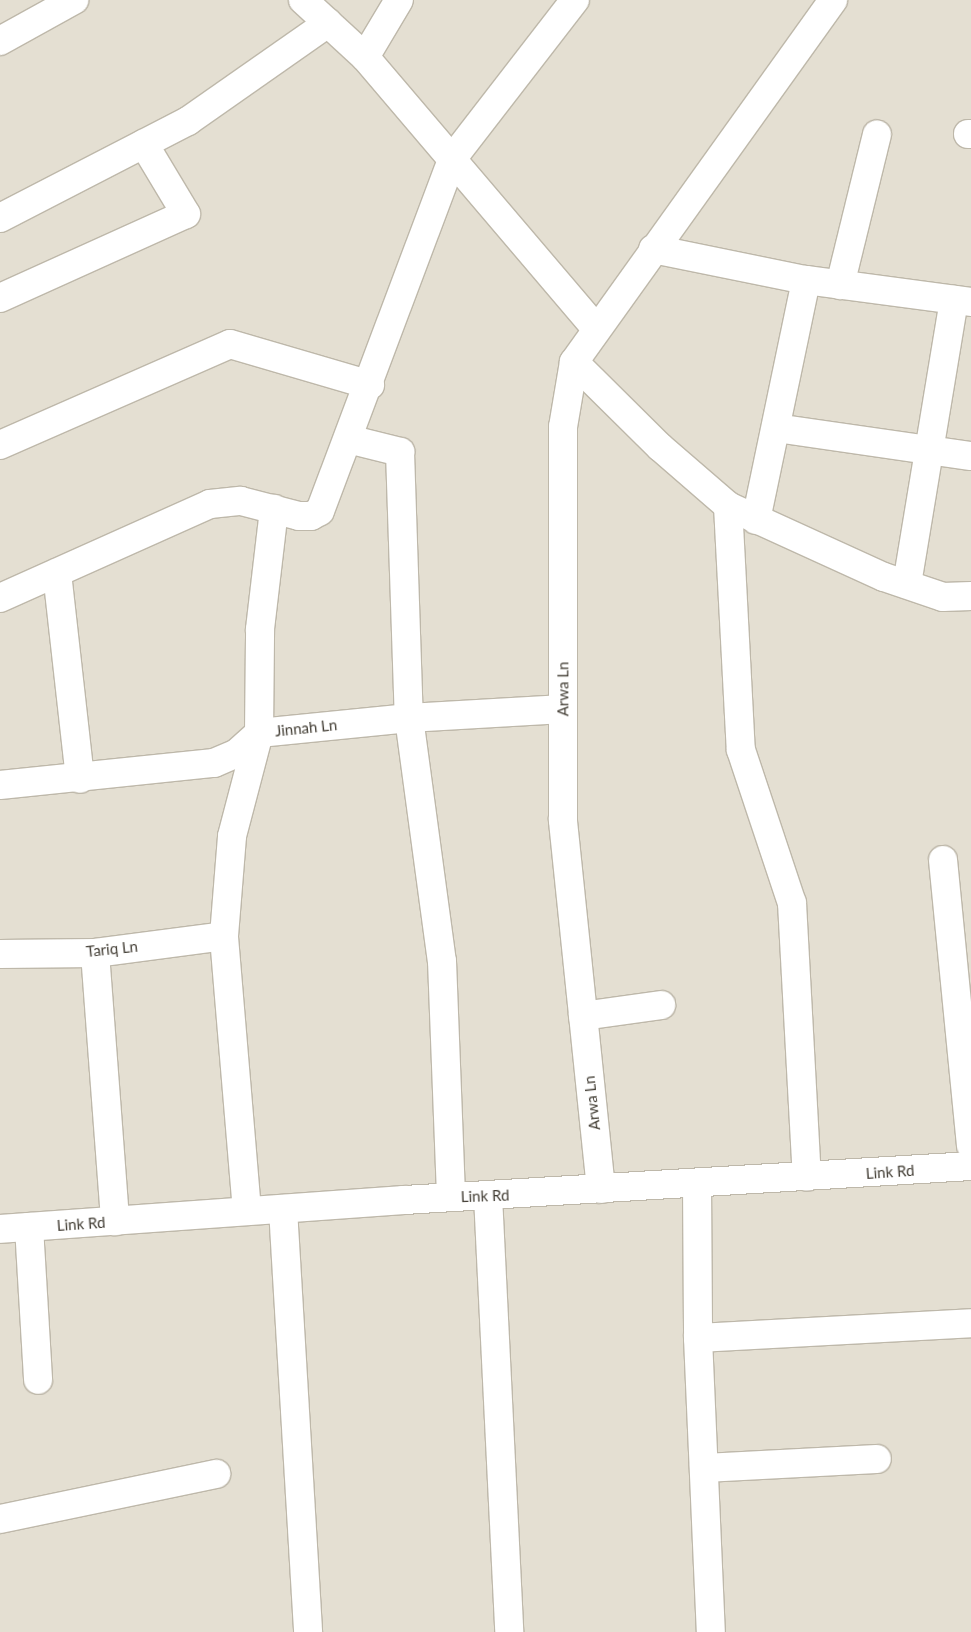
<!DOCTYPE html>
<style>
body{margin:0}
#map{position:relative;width:971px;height:1632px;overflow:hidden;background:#f1ede4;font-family:Lato,sans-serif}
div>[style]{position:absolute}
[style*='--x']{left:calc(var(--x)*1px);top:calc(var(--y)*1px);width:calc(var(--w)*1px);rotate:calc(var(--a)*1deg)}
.residential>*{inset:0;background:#e4dfd2;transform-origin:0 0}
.roads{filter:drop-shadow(1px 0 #beb8aa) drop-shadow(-1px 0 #beb8aa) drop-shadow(0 1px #beb8aa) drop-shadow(0 -1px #beb8aa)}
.street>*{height:28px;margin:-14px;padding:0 14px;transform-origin:14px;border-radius:14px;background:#fff}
span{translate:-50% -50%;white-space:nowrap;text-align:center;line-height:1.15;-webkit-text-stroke:4.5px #fff;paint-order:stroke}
.street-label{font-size:15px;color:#423d34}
</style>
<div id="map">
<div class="residential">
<div style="left:0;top:0;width:971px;height:1632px"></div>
</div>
<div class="roads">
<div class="street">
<div style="--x:303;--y:0;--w:84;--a:42.6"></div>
<div style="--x:365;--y:57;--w:356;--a:49.6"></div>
<div style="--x:0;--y:41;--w:85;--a:-29"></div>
<div style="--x:365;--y:57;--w:66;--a:-59.2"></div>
<div style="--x:968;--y:134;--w:3;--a:0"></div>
<div style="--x:0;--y:218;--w:212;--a:-27.3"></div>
<div style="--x:188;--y:121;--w:171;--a:-35"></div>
<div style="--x:653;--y:249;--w:156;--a:11.5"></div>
<div style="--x:806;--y:280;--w:166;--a:7.6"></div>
<div style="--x:840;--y:285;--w:155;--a:-76.2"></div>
<div style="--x:0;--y:298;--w:204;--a:-24.3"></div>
<div style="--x:186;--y:214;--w:82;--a:-121"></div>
<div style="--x:574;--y:362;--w:121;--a:44.7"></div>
<div style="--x:660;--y:447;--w:90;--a:40.9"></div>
<div style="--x:728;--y:506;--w:171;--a:24.5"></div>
<div style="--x:884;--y:577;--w:62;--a:18.7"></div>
<div style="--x:943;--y:597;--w:28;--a:-2"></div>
<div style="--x:776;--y:428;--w:197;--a:8.2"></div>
<div style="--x:348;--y:439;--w:54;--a:14"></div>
<div style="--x:400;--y:452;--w:266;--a:88.1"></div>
<div style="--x:409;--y:718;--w:245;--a:82.3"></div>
<div style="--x:442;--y:961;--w:236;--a:87.8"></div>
<div style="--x:0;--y:445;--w:251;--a:-23.7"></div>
<div style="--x:230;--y:344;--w:146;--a:16.3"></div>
<div style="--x:728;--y:506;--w:244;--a:87"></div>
<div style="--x:741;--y:750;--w:161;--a:71.6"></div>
<div style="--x:792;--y:903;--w:274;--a:86.9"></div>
<div style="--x:756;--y:520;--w:245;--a:-78.2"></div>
<div style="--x:57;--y:573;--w:207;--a:83.6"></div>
<div style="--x:907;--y:584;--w:288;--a:-80.6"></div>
<div style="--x:0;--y:598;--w:230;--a:-24.1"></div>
<div style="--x:210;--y:504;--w:31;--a:-6"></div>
<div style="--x:241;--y:501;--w:60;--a:14.5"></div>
<div style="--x:299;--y:516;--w:12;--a:0"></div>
<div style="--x:311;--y:516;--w:10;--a:-29"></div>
<div style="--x:320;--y:511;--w:376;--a:-69.4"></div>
<div style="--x:452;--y:159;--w:201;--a:-52.3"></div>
<div style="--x:0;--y:785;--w:215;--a:-5.9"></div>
<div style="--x:214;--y:763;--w:25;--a:-23"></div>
<div style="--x:237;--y:753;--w:30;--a:-42"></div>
<div style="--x:259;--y:733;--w:151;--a:-5.7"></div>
<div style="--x:409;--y:718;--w:154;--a:-3.3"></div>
<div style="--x:943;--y:860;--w:287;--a:84.4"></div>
<div style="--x:95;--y:953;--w:269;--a:85.7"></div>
<div style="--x:0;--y:954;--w:95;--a:-0.6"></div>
<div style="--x:95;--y:953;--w:130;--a:-7.5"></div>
<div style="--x:583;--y:1016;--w:79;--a:-8"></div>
<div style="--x:697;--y:1184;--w:154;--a:89.6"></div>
<div style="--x:698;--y:1338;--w:294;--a:87.5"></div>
<div style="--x:601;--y:1189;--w:371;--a:-95.9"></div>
<div style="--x:563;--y:820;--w:393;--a:-90"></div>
<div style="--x:563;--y:427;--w:66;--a:-80.4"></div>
<div style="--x:574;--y:362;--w:445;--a:-54.4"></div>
<div style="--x:488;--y:1196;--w:437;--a:87.2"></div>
<div style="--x:283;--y:1209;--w:424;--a:86.6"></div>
<div style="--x:247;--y:1211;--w:276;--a:-94.8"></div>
<div style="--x:224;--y:936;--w:100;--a:-85.4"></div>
<div style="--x:232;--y:836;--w:106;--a:-75.3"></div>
<div style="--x:259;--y:733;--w:104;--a:-89.4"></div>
<div style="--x:260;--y:629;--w:121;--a:-83.3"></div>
<div style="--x:29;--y:1227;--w:153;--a:86.6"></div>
<div style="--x:0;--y:1229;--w:405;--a:-4.1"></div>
<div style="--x:404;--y:1200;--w:568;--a:-3.43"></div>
<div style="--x:698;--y:1338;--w:273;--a:-3.1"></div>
<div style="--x:704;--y:1468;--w:173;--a:-3"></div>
<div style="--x:0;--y:1519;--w:221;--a:-11.8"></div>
</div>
</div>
<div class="street-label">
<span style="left:563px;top:689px;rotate:-90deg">Arwa Ln</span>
<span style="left:306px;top:728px;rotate:-6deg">Jinnah Ln</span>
<span style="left:112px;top:949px;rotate:-6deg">Tariq Ln</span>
<span style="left:592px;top:1103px;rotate:-96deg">Arwa Ln</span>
<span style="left:890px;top:1172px;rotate:-4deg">Link Rd</span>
<span style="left:485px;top:1196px;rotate:-2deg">Link Rd</span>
<span style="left:81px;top:1224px;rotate:-4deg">Link Rd</span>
</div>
</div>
